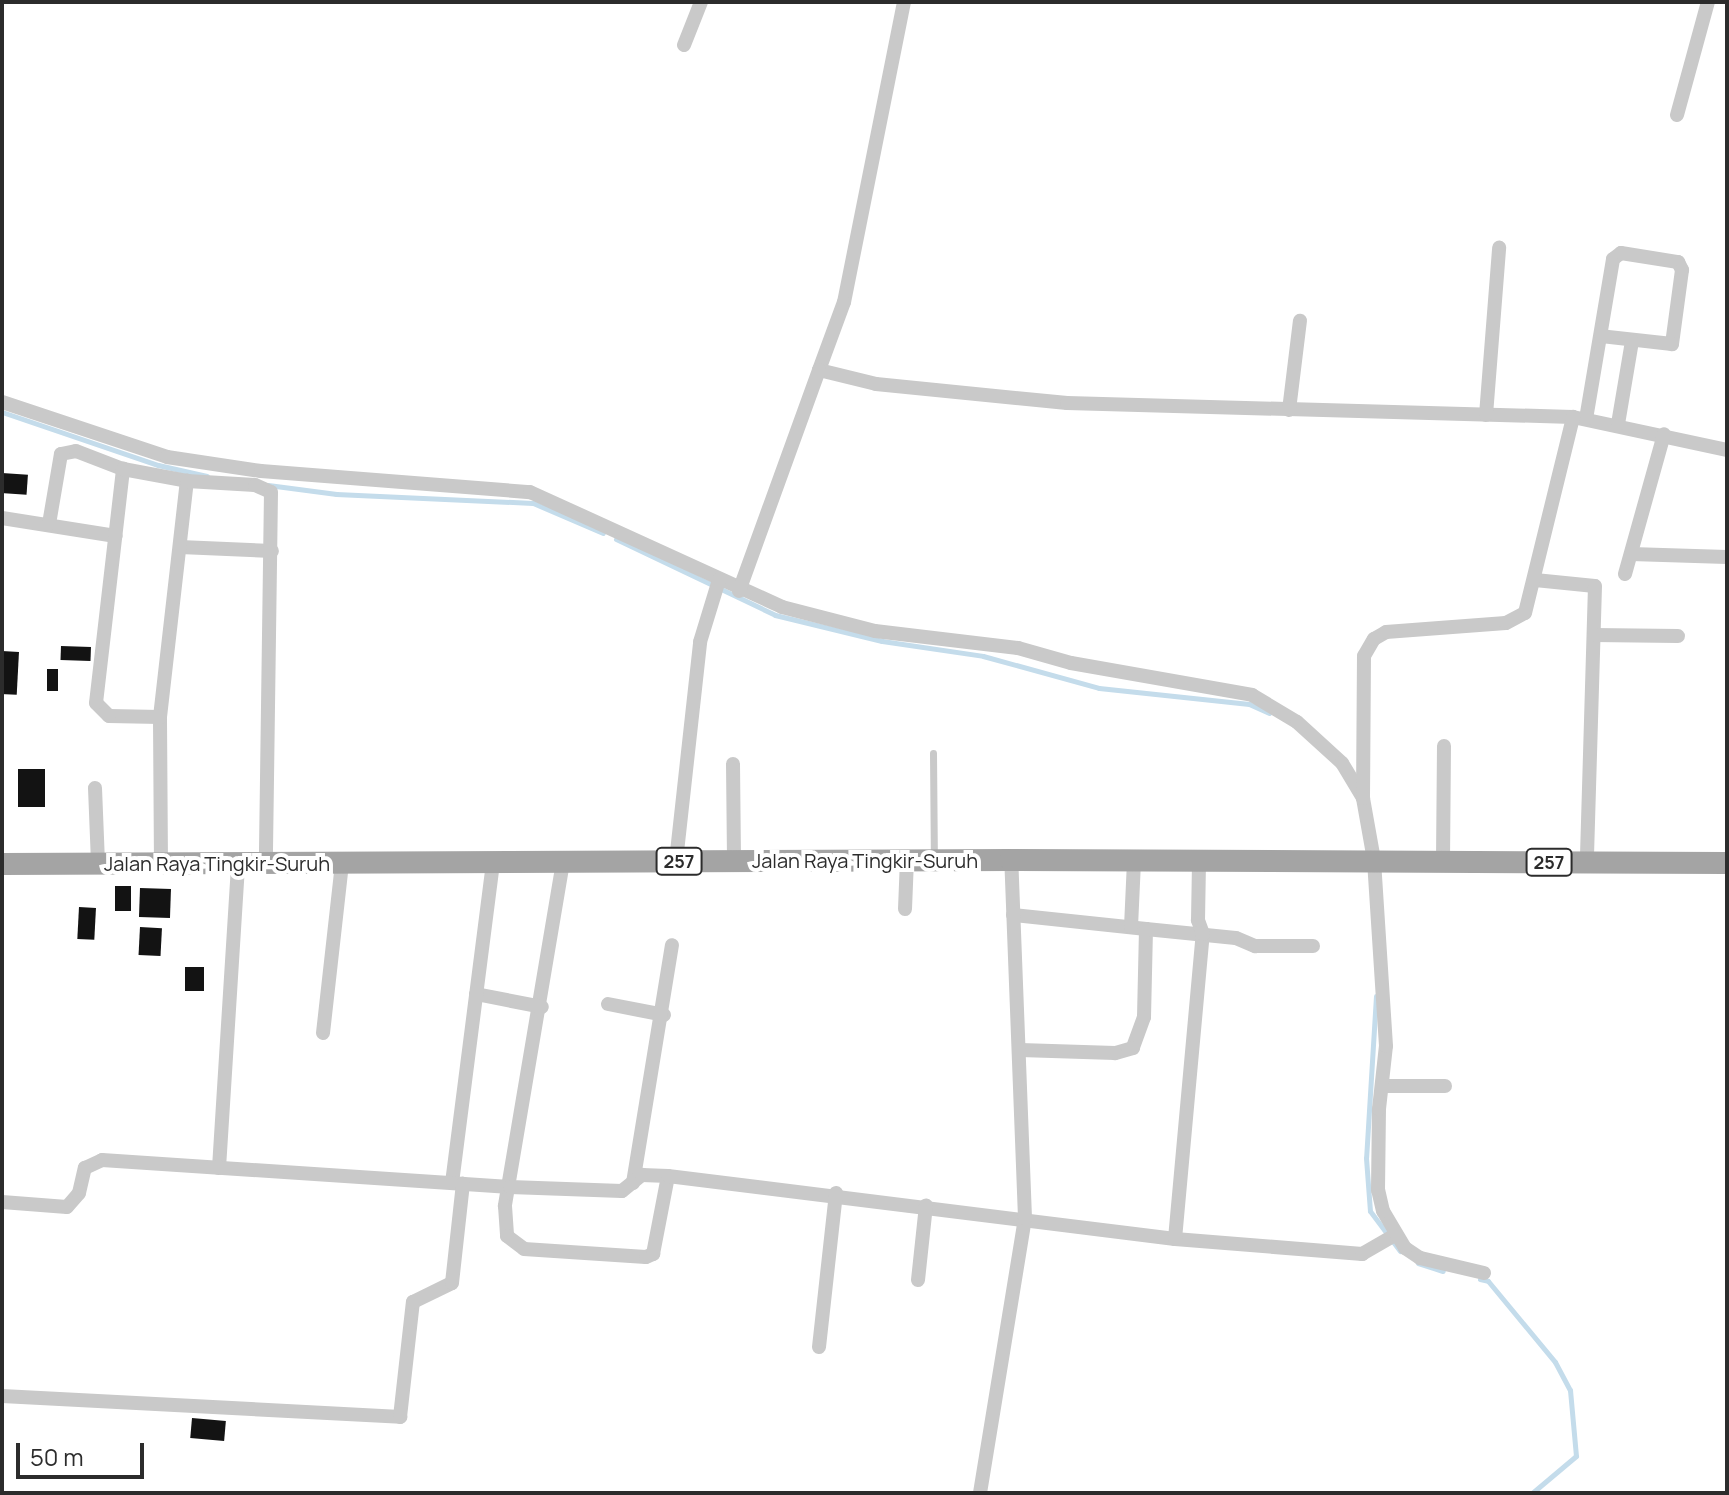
<!DOCTYPE html>
<style>
body{margin:0}
#map{position:relative;width:1729px;height:1495px;overflow:hidden;background:#fff;font-family:Manrope,sans-serif}
div>[style]{position:absolute}
[style*='--x']{left:calc(var(--x)*1px);top:calc(var(--y)*1px);width:calc(var(--w)*1px);rotate:calc(var(--a)*1deg)}
.stream>*{height:5px;margin:-2.5px;padding:0 2.5px;transform-origin:2.5px;border-radius:2.5px;background:#c4dceb}
.building>*{inset:0;background:#131313;transform-origin:0 0}
.service>*{height:7px;margin:-3.5px;padding:0 3.5px;transform-origin:3.5px;border-radius:3.5px;background:#c9c9c9}
.minor>*{height:14px;margin:-7px;padding:0 7px;transform-origin:7px;border-radius:7px;background:#c9c9c9}
.primary>*{height:22px;margin:-11px;padding:0 11px;transform-origin:11px;border-radius:11px;background:#a4a4a4}
span{translate:-50% -50%;white-space:nowrap;text-align:center;line-height:1.15;-webkit-text-stroke:8px #fff;paint-order:stroke}
.shield-label span{padding:2px 6px;background:#fff;border:2px solid;border-radius:6px;-webkit-text-stroke-width:0}
.shield-label{font-size:18px;color:#2c2c2c;font-weight:700}
.street-label{font-size:20px;color:#2c2c2c}
.frame{position:absolute;inset:0;border:4px solid #2c2c2c;pointer-events:none}
.scale{position:absolute;left:16px;top:1443px;width:128px;height:36px;box-sizing:border-box;border:4px solid #2c2c2c;border-top:0;padding-left:10px;font-size:24px;line-height:28px;white-space:nowrap;color:#2c2c2c;-webkit-text-stroke:6px #fff;paint-order:stroke}
</style>
<div id="map">
<div class="stream">
<div style="--x:2;--y:412;--w:165;--a:18.8"></div>
<div style="--x:158;--y:465;--w:50;--a:12.7"></div>
<div style="--x:268;--y:485;--w:69;--a:7.5"></div>
<div style="--x:336;--y:494;--w:197;--a:2.6"></div>
<div style="--x:533;--y:503;--w:76;--a:23.2"></div>
<div style="--x:616;--y:539;--w:176;--a:25.5"></div>
<div style="--x:775;--y:615;--w:110;--a:13.7"></div>
<div style="--x:882;--y:641;--w:102;--a:8.4"></div>
<div style="--x:983;--y:656;--w:120;--a:15.4"></div>
<div style="--x:1099;--y:688;--w:151;--a:6.1"></div>
<div style="--x:1249;--y:704;--w:22;--a:24"></div>
<div style="--x:1376;--y:996;--w:162;--a:93.5"></div>
<div style="--x:1366;--y:1158;--w:53;--a:85.7"></div>
<div style="--x:1370;--y:1211;--w:50;--a:53.1"></div>
<div style="--x:1418;--y:1263;--w:26;--a:18"></div>
<div style="--x:1480;--y:1279;--w:8;--a:14"></div>
<div style="--x:1488;--y:1281;--w:105;--a:50.4"></div>
<div style="--x:1555;--y:1362;--w:32;--a:62"></div>
<div style="--x:1570;--y:1390;--w:66;--a:84.8"></div>
<div style="--x:1576;--y:1456;--w:57;--a:139.9"></div>
</div>
<div class="building">
<div style="left:2px;top:473px;width:26px;height:20px;rotate:4deg"></div>
<div style="left:61px;top:646px;width:30px;height:14px;rotate:2deg"></div>
<div style="left:2px;top:651px;width:17px;height:43px;rotate:3deg"></div>
<div style="left:47px;top:669px;width:11px;height:22px"></div>
<div style="left:18px;top:769px;width:27px;height:38px"></div>
<div style="left:115px;top:886px;width:16px;height:25px"></div>
<div style="left:140px;top:888px;width:31px;height:29px;rotate:2deg"></div>
<div style="left:79px;top:907px;width:17px;height:32px;rotate:3deg"></div>
<div style="left:140px;top:927px;width:22px;height:28px;rotate:3deg"></div>
<div style="left:185px;top:967px;width:19px;height:24px"></div>
<div style="left:192px;top:1418px;width:34px;height:20px;rotate:5deg"></div>
</div>
<div class="service">
<div style="--x:933;--y:753;--w:105;--a:89.5"></div>
</div>
<div class="minor">
<div style="--x:904;--y:2;--w:306;--a:101.3"></div>
<div style="--x:844;--y:302;--w:72;--a:110.2"></div>
<div style="--x:819;--y:370;--w:59;--a:13.8"></div>
<div style="--x:876;--y:384;--w:192;--a:5.7"></div>
<div style="--x:1067;--y:403;--w:506;--a:1.58"></div>
<div style="--x:1573;--y:417;--w:157;--a:12.1"></div>
<div style="--x:684;--y:45;--w:46;--a:-68.4"></div>
<div style="--x:1677;--y:115;--w:117;--a:-74.7"></div>
<div style="--x:2;--y:402;--w:174;--a:18.4"></div>
<div style="--x:167;--y:457;--w:95;--a:8.5"></div>
<div style="--x:261;--y:471;--w:270;--a:4.5"></div>
<div style="--x:530;--y:492;--w:277;--a:24.5"></div>
<div style="--x:782;--y:607;--w:96;--a:14.5"></div>
<div style="--x:875;--y:631;--w:144;--a:6.8"></div>
<div style="--x:1018;--y:648;--w:55;--a:15.8"></div>
<div style="--x:1071;--y:663;--w:184;--a:10"></div>
<div style="--x:1252;--y:695;--w:52;--a:31"></div>
<div style="--x:1297;--y:722;--w:61;--a:42.3"></div>
<div style="--x:1342;--y:763;--w:41;--a:59"></div>
<div style="--x:1289;--y:410;--w:90;--a:-83"></div>
<div style="--x:1486;--y:415;--w:168;--a:-85.5"></div>
<div style="--x:1586;--y:419;--w:162;--a:-80.4"></div>
<div style="--x:1613;--y:259;--w:10;--a:-37"></div>
<div style="--x:1621;--y:253;--w:58;--a:9"></div>
<div style="--x:1678;--y:262;--w:9;--a:63"></div>
<div style="--x:1682;--y:270;--w:75;--a:97.7"></div>
<div style="--x:1672;--y:344;--w:71;--a:-173.6"></div>
<div style="--x:1618;--y:424;--w:84;--a:-80.4"></div>
<div style="--x:2;--y:518;--w:115;--a:9"></div>
<div style="--x:49;--y:524;--w:71;--a:-80.3"></div>
<div style="--x:61;--y:454;--w:15;--a:-11"></div>
<div style="--x:76;--y:451;--w:50;--a:21"></div>
<div style="--x:180;--y:547;--w:92;--a:2.5"></div>
<div style="--x:1631;--y:554;--w:96;--a:1.8"></div>
<div style="--x:1625;--y:574;--w:145;--a:-74.4"></div>
<div style="--x:1535;--y:580;--w:60;--a:5.7"></div>
<div style="--x:1595;--y:586;--w:276;--a:91.7"></div>
<div style="--x:739;--y:591;--w:235;--a:-70.1"></div>
<div style="--x:1594;--y:635;--w:84;--a:0.7"></div>
<div style="--x:160;--y:717;--w:238;--a:-83.5"></div>
<div style="--x:733;--y:764;--w:97;--a:89.4"></div>
<div style="--x:95;--y:788;--w:76;--a:87.7"></div>
<div style="--x:1443;--y:860;--w:114;--a:-89.5"></div>
<div style="--x:676;--y:861;--w:220;--a:-83.7"></div>
<div style="--x:700;--y:642;--w:65;--a:-73"></div>
<div style="--x:563;--y:862;--w:349;--a:99.6"></div>
<div style="--x:505;--y:1206;--w:30;--a:86"></div>
<div style="--x:507;--y:1236;--w:21;--a:37"></div>
<div style="--x:524;--y:1249;--w:122;--a:3.8"></div>
<div style="--x:646;--y:1257;--w:8;--a:-23"></div>
<div style="--x:653;--y:1254;--w:79;--a:-79.1"></div>
<div style="--x:161;--y:864;--w:147;--a:-90.4"></div>
<div style="--x:160;--y:717;--w:51;--a:-178.9"></div>
<div style="--x:109;--y:716;--w:18;--a:-135"></div>
<div style="--x:96;--y:703;--w:236;--a:-83.4"></div>
<div style="--x:123;--y:469;--w:65;--a:10.6"></div>
<div style="--x:187;--y:481;--w:68;--a:3.4"></div>
<div style="--x:255;--y:485;--w:17;--a:24"></div>
<div style="--x:271;--y:492;--w:371;--a:90.8"></div>
<div style="--x:905;--y:909;--w:49;--a:-87.7"></div>
<div style="--x:1013;--y:915;--w:134;--a:6"></div>
<div style="--x:1146;--y:929;--w:88;--a:91.3"></div>
<div style="--x:1144;--y:1017;--w:33;--a:110"></div>
<div style="--x:1133;--y:1048;--w:19;--a:164"></div>
<div style="--x:1115;--y:1053;--w:95;--a:-178.2"></div>
<div style="--x:1131;--y:927;--w:67;--a:-87.4"></div>
<div style="--x:1146;--y:929;--w:90;--a:5.7"></div>
<div style="--x:1236;--y:938;--w:21;--a:23"></div>
<div style="--x:1255;--y:946;--w:58;--a:0"></div>
<div style="--x:476;--y:994;--w:67;--a:11.1"></div>
<div style="--x:608;--y:1004;--w:57;--a:11.1"></div>
<div style="--x:323;--y:1033;--w:171;--a:-83.6"></div>
<div style="--x:1383;--y:1086;--w:62;--a:0"></div>
<div style="--x:219;--y:1168;--w:306;--a:-86.4"></div>
<div style="--x:452;--y:1183;--w:324;--a:-82.7"></div>
<div style="--x:633;--y:1183;--w:241;--a:-80.7"></div>
<div style="--x:2;--y:1202;--w:65;--a:4.4"></div>
<div style="--x:67;--y:1207;--w:18;--a:-49"></div>
<div style="--x:79;--y:1193;--w:26;--a:-77"></div>
<div style="--x:85;--y:1168;--w:19;--a:-25"></div>
<div style="--x:102;--y:1160;--w:409;--a:3.8"></div>
<div style="--x:510;--y:1187;--w:112;--a:2"></div>
<div style="--x:622;--y:1191;--w:26;--a:-39"></div>
<div style="--x:642;--y:1175;--w:26;--a:2"></div>
<div style="--x:668;--y:1176;--w:511;--a:7.08"></div>
<div style="--x:1175;--y:1239;--w:188;--a:4.6"></div>
<div style="--x:1362;--y:1254;--w:39;--a:-30"></div>
<div style="--x:1175;--y:1239;--w:306;--a:-84.8"></div>
<div style="--x:1203;--y:934;--w:15;--a:-110"></div>
<div style="--x:1198;--y:920;--w:60;--a:-89"></div>
<div style="--x:1484;--y:1273;--w:66;--a:-166.8"></div>
<div style="--x:1420;--y:1258;--w:18;--a:-146"></div>
<div style="--x:1405;--y:1248;--w:43;--a:-120.7"></div>
<div style="--x:1383;--y:1211;--w:22;--a:-103"></div>
<div style="--x:1378;--y:1190;--w:81;--a:-89.3"></div>
<div style="--x:1379;--y:1109;--w:63;--a:-83.7"></div>
<div style="--x:1386;--y:1046;--w:186;--a:-93.7"></div>
<div style="--x:1374;--y:860;--w:63;--a:-100.1"></div>
<div style="--x:1363;--y:798;--w:142;--a:-89.6"></div>
<div style="--x:1364;--y:656;--w:20;--a:-60"></div>
<div style="--x:1374;--y:639;--w:14;--a:-30"></div>
<div style="--x:1386;--y:632;--w:120;--a:-4.3"></div>
<div style="--x:1506;--y:623;--w:21;--a:-28"></div>
<div style="--x:1525;--y:613;--w:202;--a:-76.2"></div>
<div style="--x:918;--y:1280;--w:75;--a:-83.9"></div>
<div style="--x:819;--y:1347;--w:155;--a:-83.7"></div>
<div style="--x:2;--y:1396;--w:399;--a:3"></div>
<div style="--x:400;--y:1417;--w:116;--a:-83.6"></div>
<div style="--x:413;--y:1302;--w:43;--a:-26"></div>
<div style="--x:452;--y:1283;--w:100;--a:-83.7"></div>
<div style="--x:980;--y:1493;--w:279;--a:-80.7"></div>
<div style="--x:1025;--y:1218;--w:358;--a:-92.2"></div>
</div>
<div class="primary">
<div style="--x:2;--y:864;--w:1009;--a:-0.23"></div>
<div style="--x:1011;--y:860;--w:716;--a:0.24"></div>
</div>
<div class="shield-label">
<span style="left:679px;top:861px">257</span>
<span style="left:1549px;top:862px">257</span>
</div>
<div class="street-label">
<span style="left:865px;top:860px">Jalan Raya Tingkir-Suruh</span>
<span style="left:217px;top:863px">Jalan Raya Tingkir-Suruh</span>
</div>
<div class="frame"></div>
<div class="scale">50 m</div>
</div>
